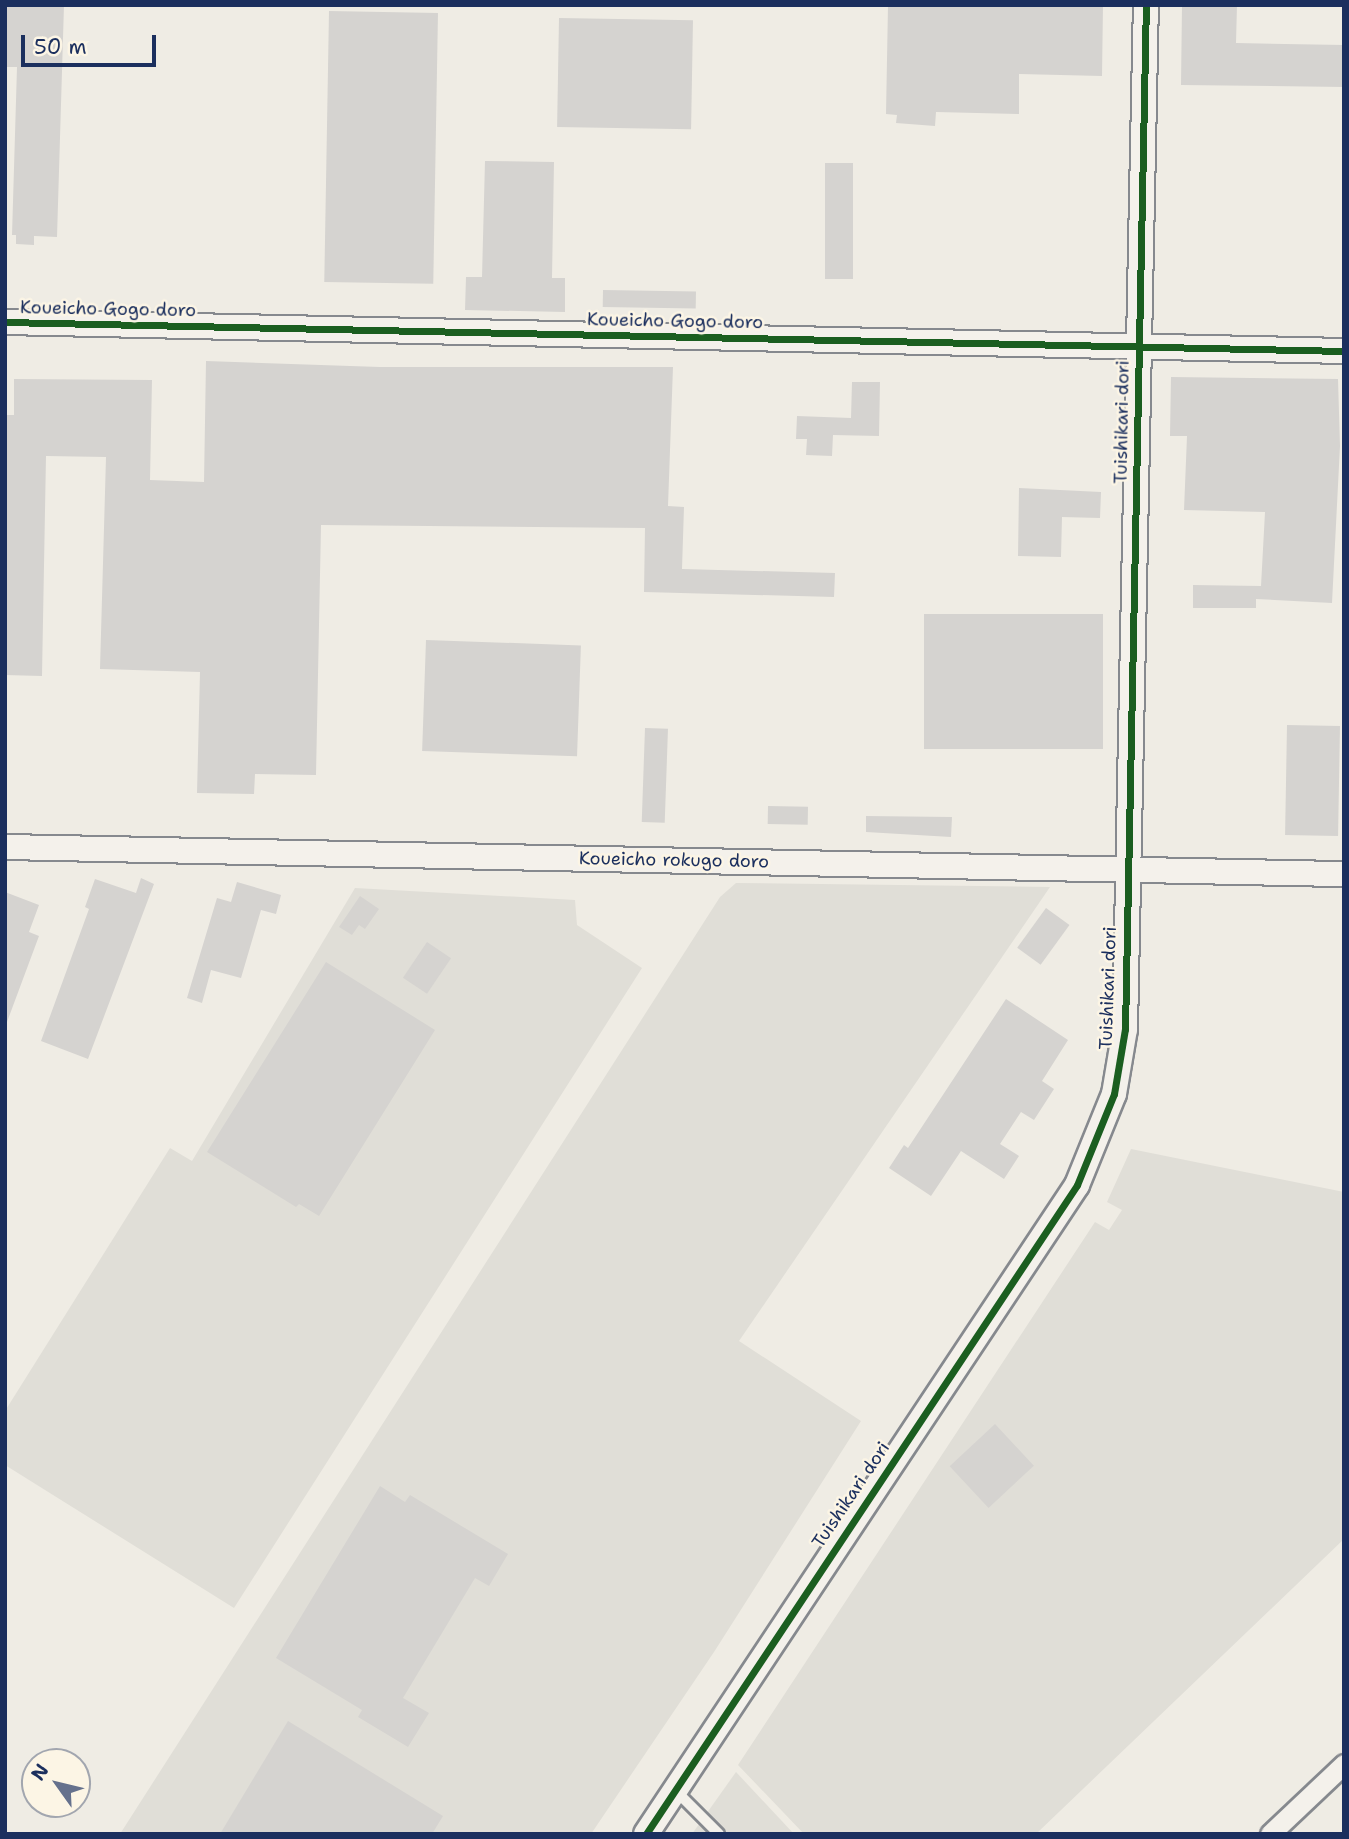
<!DOCTYPE html>
<style>
body{margin:0}
#map{position:relative;width:1349px;height:1839px;overflow:hidden;background:#efece4;font-family:"Shantell Sans",sans-serif}
div>[style]{position:absolute}
[style*='--x']{left:calc(var(--x)*1px);top:calc(var(--y)*1px);width:calc(var(--w)*1px);rotate:calc(var(--a)*1deg)}
.built>*{inset:0;background:#e0ded7}
.building>*{inset:0;background:#d5d3d0;transform-origin:0 0}
.roads{filter:drop-shadow(2px 0 #86898e) drop-shadow(-2px 0 #86898e) drop-shadow(0 2px #86898e) drop-shadow(0 -2px #86898e)}
.service>*{height:10px;margin:-5px;padding:0 5px;transform-origin:5px;border-radius:5px;background:#f4f1eb}
.minor>*{height:19px;margin:-9.5px;padding:0 9.5px;transform-origin:9.5px;border-radius:9.5px;background:#f4f1eb}
.tertiary>*{height:24px;margin:-12px;padding:0 12px;transform-origin:12px;border-radius:12px;background:#f4f1eb}
.cycleway>*{height:7px;margin:-3.5px;padding:0 3.5px;transform-origin:3.5px;border-radius:3.5px;background:#1b5e20}
span{translate:-50% -50%;white-space:nowrap;text-align:center;line-height:1.15;-webkit-text-stroke:5px #fcf5e5;paint-order:stroke}
.street-label{font-size:18px;color:#1b2f5e}
.frame{position:absolute;inset:0;border:7px solid #1b2f5e;pointer-events:none}
.north{position:absolute;left:21px;top:1748px;width:70px;height:70px;box-sizing:border-box;background:#fcf5e5;border:2px solid #a2a6af;border-radius:50%;rotate:304deg;font-size:19px;font-weight:700;line-height:28px;text-align:center;color:#1b2f5e}
.north::after{content:'';display:block;margin:auto;width:24px;height:32px;background:#65718d;clip-path:polygon(50% 0,100% 100%,50% 72%,0 100%)}
.scale{position:absolute;left:21px;top:35px;width:135px;height:32px;box-sizing:border-box;border:4px solid #1b2f5e;border-top:0;padding-left:9px;font-size:21px;line-height:24px;white-space:nowrap;color:#1b2f5e;-webkit-text-stroke:5px #fcf5e5;paint-order:stroke}
</style>
<div id="map">
<div class="built">
<div style="clip-path:polygon(736px 883px,1050px 887px,739px 1341px,861px 1421px,714px 1652px,591px 1834px,120px 1834px,720px 897px)"></div>
<div style="clip-path:polygon(355px 888px,575px 900px,577px 925px,642px 968px,234px 1608px,5px 1465px,5px 1411px,170px 1148px,192px 1161px)"></div>
<div style="clip-path:polygon(1131px 1149px,1344px 1192px,1344px 1539px,1036px 1834px,804px 1834px,738px 1765px,1095px 1222px,1109px 1230px,1122px 1210px,1107px 1202px)"></div>
<div style="clip-path:polygon(736px 1772px,794px 1834px,692px 1834px)"></div>
</div>
<div class="building">
<div style="clip-path:polygon(5px 5px,64px 5px,57px 237px,34px 236px,34px 245px,16px 244px,16px 235px,12px 235px,17px 67px,5px 67px)"></div>
<div style="clip-path:polygon(888px 5px,1103px 5px,1102px 76px,1019px 74px,1019px 114px,936px 112px,935px 126px,896px 123px,897px 115px,886px 114px)"></div>
<div style="clip-path:polygon(1182px 5px,1237px 5px,1236px 43px,1344px 45px,1344px 87px,1181px 85px)"></div>
<div style="left:329px;top:11px;width:109px;height:271px;rotate:1deg"></div>
<div style="left:559px;top:18px;width:134px;height:109px;rotate:1deg"></div>
<div style="clip-path:polygon(485px 161px,554px 162px,552px 278px,565px 278px,565px 312px,465px 310px,466px 277px,482px 277px)"></div>
<div style="left:825px;top:163px;width:28px;height:116px"></div>
<div style="left:603px;top:290px;width:93px;height:17px;rotate:1deg"></div>
<div style="clip-path:polygon(206px 361px,380px 367px,673px 367px,668px 506px,684px 507px,682px 569px,835px 573px,834px 597px,644px 592px,645px 528px,321px 525px,316px 775px,255px 774px,254px 794px,197px 793px,200px 672px,100px 669px,106px 457px,46px 456px,42px 676px,5px 675px,5px 415px,14px 415px,14px 379px,152px 380px,150px 480px,204px 482px)"></div>
<div style="clip-path:polygon(1171px 377px,1338px 379px,1340px 446px,1332px 603px,1256px 599px,1256px 608px,1193px 608px,1193px 585px,1261px 586px,1265px 512px,1184px 510px,1187px 436px,1170px 436px)"></div>
<div style="clip-path:polygon(852px 382px,880px 382px,879px 436px,833px 435px,832px 456px,806px 455px,807px 439px,796px 439px,797px 416px,851px 418px)"></div>
<div style="clip-path:polygon(1019px 488px,1101px 492px,1100px 518px,1062px 517px,1061px 557px,1018px 556px)"></div>
<div style="left:924px;top:614px;width:179px;height:135px"></div>
<div style="left:426px;top:640px;width:155px;height:111px;rotate:2deg"></div>
<div style="left:1287px;top:725px;width:53px;height:110px;rotate:1deg"></div>
<div style="left:645px;top:728px;width:23px;height:94px;rotate:2deg"></div>
<div style="left:768px;top:806px;width:40px;height:18px;rotate:1deg"></div>
<div style="clip-path:polygon(866px 816px,952px 817px,951px 837px,866px 832px)"></div>
<div style="clip-path:polygon(141px 878px,154px 884px,88px 1059px,41px 1041px,89px 909px,85px 907px,95px 879px,136px 893px)"></div>
<div style="clip-path:polygon(237px 882px,281px 895px,276px 914px,261px 910px,241px 978px,211px 970px,202px 1003px,187px 998px,217px 898px,231px 902px)"></div>
<div style="clip-path:polygon(5px 892px,39px 905px,29px 932px,39px 936px,7px 1022px)"></div>
<div style="clip-path:polygon(360px 896px,379px 909px,365px 929px,359px 925px,352px 935px,339px 927px)"></div>
<div style="left:1046px;top:908px;width:29px;height:49px;rotate:36deg"></div>
<div style="left:427px;top:942px;width:29px;height:43px;rotate:34deg"></div>
<div style="clip-path:polygon(326px 962px,435px 1030px,319px 1216px,299px 1204px,296px 1207px,207px 1152px)"></div>
<div style="clip-path:polygon(1006px 999px,1068px 1040px,1042px 1081px,1054px 1089px,1034px 1120px,1021px 1112px,1000px 1144px,1019px 1156px,1004px 1179px,961px 1151px,931px 1196px,889px 1168px,904px 1145px,908px 1148px)"></div>
<div style="left:995px;top:1424px;width:57px;height:62px;rotate:47deg"></div>
<div style="clip-path:polygon(380px 1486px,405px 1502px,410px 1495px,508px 1554px,489px 1586px,475px 1578px,403px 1698px,429px 1713px,408px 1747px,358px 1717px,362px 1710px,276px 1658px)"></div>
<div style="clip-path:polygon(288px 1721px,443px 1816px,432px 1834px,220px 1834px)"></div>
</div>
<div class="roads">
<div class="service">
<div style="--x:675;--y:1790;--w:62;--a:45"></div>
</div>
<div class="minor">
<div style="--x:1270;--y:1834;--w:102;--a:-43.4"></div>
</div>
<div class="tertiary">
<div style="--x:5;--y:322;--w:1339;--a:1.24"></div>
<div style="--x:5;--y:847;--w:1339;--a:1.16"></div>
<div style="--x:646;--y:1834;--w:779;--a:-56.41"></div>
<div style="--x:1077;--y:1185;--w:98;--a:-67.9"></div>
<div style="--x:1114;--y:1094;--w:66;--a:-80.4"></div>
<div style="--x:1125;--y:1029;--w:1024;--a:-88.83"></div>
</div>
</div>
<div class="cycleway">
<div style="--x:5;--y:322;--w:1339;--a:1.24"></div>
<div style="--x:646;--y:1834;--w:779;--a:-56.41"></div>
<div style="--x:1077;--y:1185;--w:98;--a:-67.9"></div>
<div style="--x:1114;--y:1094;--w:66;--a:-80.4"></div>
<div style="--x:1125;--y:1029;--w:1024;--a:-88.83"></div>
</div>
<div class="street-label">
<span style="left:108px;top:309px;rotate:1deg">Koueicho Gogo doro</span>
<span style="left:675px;top:321px;rotate:1deg">Koueicho Gogo doro</span>
<span style="left:1122px;top:422px;rotate:-89deg">Tuishikari dori</span>
<span style="left:674px;top:860px;rotate:1deg">Koueicho rokugo doro</span>
<span style="left:1108px;top:988px;rotate:-88deg">Tuishikari dori</span>
<span style="left:851px;top:1495px;rotate:-56deg">Tuishikari dori</span>
</div>
<div class="frame"></div>
<div class="north">N</div>
<div class="scale">50 m</div>
</div>
